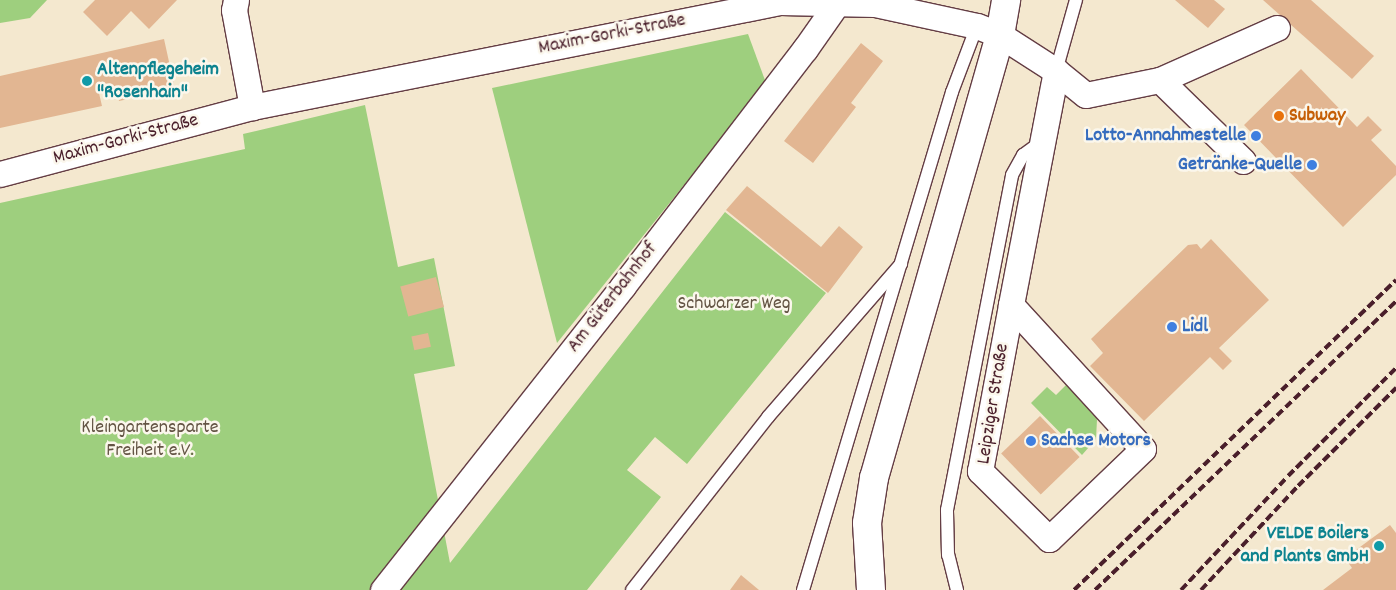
<!DOCTYPE html>
<meta charset="utf-8">
<style>
body{margin:0}
#map{position:relative;width:1396px;height:590px;overflow:hidden;background:#f4e8cf;font-family:Dekko,sans-serif}
div>[style]{position:absolute}
[style*='--x']{left:calc(var(--x)*1px);top:calc(var(--y)*1px);width:calc(var(--w)*1px);rotate:calc(var(--a)*1deg)}
.green>*{inset:0;background:#9ecf7e}
.building>*{inset:0;background:#e2b692;transform-origin:0 0}
.roads{filter:drop-shadow(1px 0 #643d44) drop-shadow(-1px 0 #643d44) drop-shadow(0 1px #643d44) drop-shadow(0 -1px #643d44)}
.lane>*{height:12px;margin:-6px;padding:0 6px;transform-origin:6px;border-radius:6px;background:#fff}
.street>*{height:25px;margin:-12.5px;padding:0 12.5px;transform-origin:12.5px;border-radius:12.5px;background:#fff}
.secondary>*{height:28px;margin:-14px;padding:0 14px;transform-origin:14px;border-radius:14px;background:#fff}
.rail>*{height:4px;margin-top:-2px;transform-origin:0;background:repeating-linear-gradient(90deg,#4a1f2b 0 8px,transparent 0 12px)}
.dots>*{width:14px;height:14px;translate:-50% -50%;box-sizing:border-box;border:2px solid #fbf7ec;border-radius:50%}
span{translate:-50% -50%;white-space:nowrap;text-align:center;line-height:1.15;-webkit-text-stroke:5px #fbf7ec;paint-order:stroke}
.street-label{font-size:20px;color:#4a1f2b}
.culture-label{font-size:20px;color:#0d838f;font-weight:700}
.left{translate:0 -50%;text-align:left}
.right{translate:-100% -50%;text-align:right}
.food-label{font-size:20px;color:#c56008;font-weight:700}
.shop-label{font-size:20px;color:#366cbe;font-weight:700}
.park-label{font-size:20px;color:#635444}
</style>
<div id="map">
<div class="green">
<div style="clip-path:polygon(0 0,47px 0,30px 18px,0 23px)"></div>
<div style="clip-path:polygon(748px 34px,766px 83px,557px 343px,492px 88px)"></div>
<div style="clip-path:polygon(365px 105px,398px 267px,434px 258px,455px 366px,414px 374px,450px 563px,725px 212px,826px 293px,687px 464px,655px 437px,627px 470px,661px 497px,587px 590px,0 590px,0 203px,245px 149px,243px 134px)"></div>
<div style="clip-path:polygon(1070px 381px,1092px 403px,1097px 420px,1096px 439px,1082px 455px,1031px 403px,1047px 387px,1056px 395px)"></div>
</div>
<div class="building">
<div style="clip-path:polygon(95px 0,177px 0,149px 29px,131px 11px,107px 36px,83px 12px)"></div>
<div style="clip-path:polygon(1175px 0,1214px 0,1225px 9px,1208px 28px)"></div>
<div style="clip-path:polygon(1263px 0,1311px 0,1374px 56px,1352px 79px)"></div>
<div style="clip-path:polygon(164px 39px,175px 89px,119px 101px,116px 86px,98px 89px,102px 106px,0 128px,0 76px)"></div>
<div style="clip-path:polygon(861px 43px,883px 61px,851px 103px,856px 107px,813px 163px,784px 141px)"></div>
<div style="clip-path:polygon(1301px 69px,1357px 127px,1368px 116px,1382px 130px,1371px 140px,1396px 166px,1396px 175px,1343px 227px,1244px 125px)"></div>
<div style="clip-path:polygon(747px 186px,821px 247px,839px 226px,863px 247px,828px 293px,726px 210px)"></div>
<div style="clip-path:polygon(1211px 239px,1269px 300px,1219px 348px,1232px 361px,1223px 370px,1210px 357px,1144px 421px,1090px 366px,1103px 353px,1091px 339px,1188px 245px,1197px 244px,1201px 249px)"></div>
<div style="left:436px;top:277px;width:31px;height:37px;rotate:75deg"></div>
<div style="left:428px;top:333px;width:14px;height:17px;rotate:78deg"></div>
<div style="left:1040px;top:416px;width:57px;height:54px;rotate:46deg"></div>
<div style="clip-path:polygon(1390px 525px,1396px 533px,1396px 590px,1323px 590px,1352px 568px,1345px 558px)"></div>
<div style="clip-path:polygon(741px 575px,759px 590px,730px 590px)"></div>
</div>
<div class="roads">
<div class="lane">
<div style="--x:1056;--y:71;--w:74;--a:-74.3"></div>
<div style="--x:632;--y:590;--w:220;--a:-51.8"></div>
<div style="--x:768;--y:417;--w:203;--a:-49"></div>
<div style="--x:803;--y:590;--w:520;--a:-73.34"></div>
<div style="--x:952;--y:92;--w:71;--a:-69.3"></div>
<div style="--x:957;--y:590;--w:36;--a:-104"></div>
<div style="--x:948;--y:555;--w:45;--a:-91.3"></div>
<div style="--x:947;--y:510;--w:341;--a:-79"></div>
<div style="--x:1012;--y:175;--w:23;--a:-61"></div>
<div style="--x:1023;--y:155;--w:22;--a:-36"></div>
</div>
<div class="street">
<div style="--x:236;--y:0;--w:10;--a:101"></div>
<div style="--x:234;--y:10;--w:99;--a:79.5"></div>
<div style="--x:1056;--y:71;--w:38;--a:39"></div>
<div style="--x:1086;--y:95;--w:76;--a:-11.5"></div>
<div style="--x:1160;--y:80;--w:116;--a:44.3"></div>
<div style="--x:1160;--y:80;--w:128;--a:-24"></div>
<div style="--x:0;--y:174;--w:261;--a:-14.9"></div>
<div style="--x:252;--y:107;--w:538;--a:-11.25"></div>
<div style="--x:780;--y:2;--w:95;--a:1.2"></div>
<div style="--x:875;--y:4;--w:104;--a:12.2"></div>
<div style="--x:977;--y:26;--w:25;--a:21"></div>
<div style="--x:1000;--y:35;--w:67;--a:32.7"></div>
<div style="--x:1056;--y:71;--w:238;--a:100.9"></div>
<div style="--x:1011;--y:305;--w:195;--a:47.5"></div>
<div style="--x:1143;--y:449;--w:130;--a:136.2"></div>
<div style="--x:1049;--y:539;--w:97;--a:-135.4"></div>
<div style="--x:980;--y:471;--w:169;--a:-79.4"></div>
<div style="--x:383;--y:590;--w:387;--a:-51.7"></div>
<div style="--x:623;--y:286;--w:299;--a:-52.5"></div>
<div style="--x:805;--y:49;--w:57;--a:-54.9"></div>
</div>
<div class="secondary">
<div style="--x:871;--y:590;--w:67;--a:-93.4"></div>
<div style="--x:867;--y:523;--w:46;--a:-81.2"></div>
<div style="--x:874;--y:478;--w:461;--a:-74.1"></div>
<div style="--x:1000;--y:35;--w:36;--a:-80"></div>
</div>
</div>
<div class="rail">
<div style="--x:1074;--y:590;--w:447;--a:-43.9"></div>
<div style="--x:1095;--y:590;--w:417;--a:-43.8"></div>
<div style="--x:1181;--y:590;--w:156;--a:-46.8"></div>
<div style="--x:1288;--y:476;--w:153;--a:-45"></div>
<div style="--x:1201;--y:590;--w:142;--a:-47"></div>
<div style="--x:1298;--y:486;--w:139;--a:-45"></div>
</div>
<div class="dots">
<div style="left:87px;top:81px;background:#0f9aa8"></div>
<div style="left:1279px;top:116px;background:#e8710a"></div>
<div style="left:1256px;top:136px;background:#3f7fe0"></div>
<div style="left:1312px;top:165px;background:#3f7fe0"></div>
<div style="left:1172px;top:327px;background:#3f7fe0"></div>
<div style="left:1031px;top:441px;background:#3f7fe0"></div>
<div style="left:1379px;top:546px;background:#0f9aa8"></div>
</div>
<div class="street-label">
<span style="left:612px;top:35px;rotate:-11deg">Maxim-Gorki-Straße</span>
<span style="left:126px;top:140px;rotate:-15deg">Maxim-Gorki-Straße</span>
<span style="left:613px;top:298px;rotate:-52deg">Am Güterbahnhof</span>
<span style="left:994px;top:404px;rotate:-81deg">Leipziger Straße</span>
</div>
<div class="culture-label">
<span class="left" style="left:97px;top:82px">Altenpflegeheim<br>"Rosenhain"</span>
<span class="right" style="left:1369px;top:546px">VELDE Boilers<br>and Plants GmbH</span>
</div>
<div class="food-label">
<span class="left" style="left:1289px;top:116px">Subway</span>
</div>
<div class="shop-label">
<span class="right" style="left:1246px;top:136px">Lotto-Annahmestelle</span>
<span class="right" style="left:1302px;top:165px">Getränke-Quelle</span>
<span class="left" style="left:1182px;top:327px">Lidl</span>
<span class="left" style="left:1041px;top:441px">Sachse Motors</span>
</div>
<div class="park-label">
<span style="left:734px;top:304px">Schwarzer Weg</span>
<span style="left:150px;top:440px">Kleingartensparte<br>Freiheit e.V.</span>
</div>
</div>
